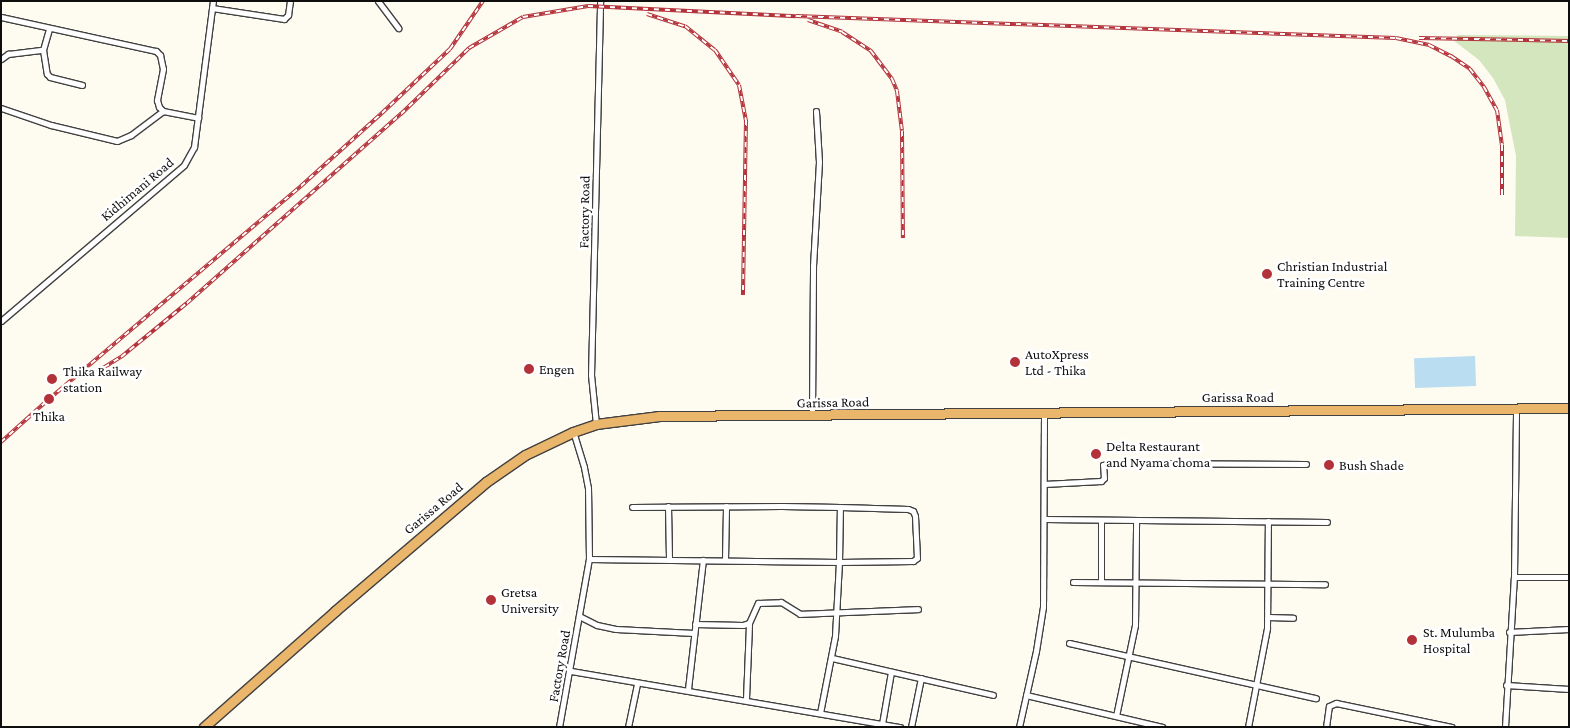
<!DOCTYPE html>
<style>
body{margin:0}
#map{position:relative;width:1570px;height:728px;overflow:hidden;background:#fefbf1;font-family:"Crimson Pro",serif}
div>[style]{position:absolute}
[style*='--x']{left:calc(var(--x)*1px);top:calc(var(--y)*1px);width:calc(var(--w)*1px);rotate:calc(var(--a)*1deg)}
.green>*{inset:0;background:#d3e6bd}
.water>*{inset:0;background:#baddf1;transform-origin:0 0}
.roads{filter:drop-shadow(1px 0 #414141) drop-shadow(-1px 0 #414141) drop-shadow(0 1px #414141) drop-shadow(0 -1px #414141)}
.minor>*{height:5px;margin:-2.5px;padding:0 2.5px;transform-origin:2.5px;border-radius:2.5px;background:#fff}
.trunk>*{height:9px;margin:-4.5px;padding:0 4.5px;transform-origin:4.5px;border-radius:4.5px;background:#eab66c}
.rail>*{height:4px;margin-top:-2px;transform-origin:0;background:repeating-linear-gradient(90deg,#fff 0 5.5px,#b3323a 0 11px);box-sizing:border-box;border-block:1px solid #b3323a}
.dots>*{width:14px;height:14px;translate:-50% -50%;box-sizing:border-box;border:2px solid #fff;border-radius:50%}
span{translate:-50% -50%;white-space:nowrap;text-align:center;line-height:1.15;-webkit-text-stroke:5px #fff;paint-order:stroke}
.street-label{font-size:14px;color:#0e0e0e}
.poi-label{font-size:14px;color:#0e0e0e}
.left{translate:0 -50%;text-align:left}
.frame{position:absolute;inset:0;border:2px solid #0e0e0e;pointer-events:none}
</style>
<div id="map">
<div class="green">
<div style="clip-path:polygon(1458px 35px,1569px 36px,1569px 238px,1515px 236px,1516px 156px,1505px 100px,1493px 78px,1479px 60px,1453px 40px)"></div>
</div>
<div class="water">
<div style="left:1475px;top:356px;width:30px;height:61px;rotate:88deg"></div>
</div>
<div class="roads">
<div class="minor">
<div style="--x:378;--y:1;--w:34;--a:53"></div>
<div style="--x:212;--y:8;--w:73;--a:8.7"></div>
<div style="--x:284;--y:19;--w:6;--a:-45"></div>
<div style="--x:288;--y:15;--w:14;--a:-82"></div>
<div style="--x:1;--y:17;--w:159;--a:12.4"></div>
<div style="--x:156;--y:51;--w:6;--a:45"></div>
<div style="--x:160;--y:55;--w:14;--a:78"></div>
<div style="--x:163;--y:69;--w:32;--a:101"></div>
<div style="--x:157;--y:100;--w:7;--a:74"></div>
<div style="--x:159;--y:107;--w:6;--a:45"></div>
<div style="--x:163;--y:111;--w:36;--a:11"></div>
<div style="--x:49;--y:29;--w:22;--a:106"></div>
<div style="--x:43;--y:50;--w:24;--a:81"></div>
<div style="--x:47;--y:74;--w:4;--a:45"></div>
<div style="--x:50;--y:77;--w:33;--a:14"></div>
<div style="--x:1;--y:59;--w:9;--a:-36"></div>
<div style="--x:8;--y:54;--w:35;--a:-7"></div>
<div style="--x:1;--y:108;--w:53;--a:18.8"></div>
<div style="--x:51;--y:125;--w:68;--a:13.6"></div>
<div style="--x:117;--y:141;--w:15;--a:-23"></div>
<div style="--x:131;--y:135;--w:40;--a:-37"></div>
<div style="--x:1;--y:321;--w:240;--a:-40.4"></div>
<div style="--x:184;--y:165;--w:21;--a:-61"></div>
<div style="--x:194;--y:147;--w:147;--a:-82.6"></div>
<div style="--x:812;--y:415;--w:149;--a:-89.6"></div>
<div style="--x:813;--y:266;--w:104;--a:-86.7"></div>
<div style="--x:819;--y:162;--w:51;--a:-93.4"></div>
<div style="--x:596;--y:424;--w:49;--a:-95.8"></div>
<div style="--x:591;--y:375;--w:374;--a:-88.6"></div>
<div style="--x:1044;--y:484;--w:57;--a:-3"></div>
<div style="--x:1101;--y:481;--w:4;--a:-45"></div>
<div style="--x:1104;--y:478;--w:13;--a:-94"></div>
<div style="--x:1103;--y:465;--w:9;--a:-13"></div>
<div style="--x:1112;--y:463;--w:194;--a:0.3"></div>
<div style="--x:668;--y:506;--w:54;--a:88.9"></div>
<div style="--x:632;--y:507;--w:150;--a:-0.4"></div>
<div style="--x:782;--y:506;--w:58;--a:1"></div>
<div style="--x:840;--y:507;--w:68;--a:1.7"></div>
<div style="--x:908;--y:509;--w:5;--a:22"></div>
<div style="--x:913;--y:511;--w:5;--a:68"></div>
<div style="--x:915;--y:516;--w:42;--a:87.3"></div>
<div style="--x:917;--y:558;--w:5;--a:143"></div>
<div style="--x:913;--y:561;--w:74;--a:179.2"></div>
<div style="--x:839;--y:562;--w:55;--a:-89"></div>
<div style="--x:1045;--y:519;--w:282;--a:0.6"></div>
<div style="--x:1101;--y:520;--w:61;--a:90"></div>
<div style="--x:589;--y:559;--w:250;--a:0.7"></div>
<div style="--x:839;--y:562;--w:74;--a:93.1"></div>
<div style="--x:835;--y:636;--w:78;--a:101"></div>
<div style="--x:725;--y:560;--w:54;--a:-88.9"></div>
<div style="--x:1514;--y:577;--w:55;--a:0"></div>
<div style="--x:1073;--y:582;--w:252;--a:0.5"></div>
<div style="--x:579;--y:616;--w:20;--a:27"></div>
<div style="--x:597;--y:625;--w:19;--a:12"></div>
<div style="--x:616;--y:629;--w:78;--a:2.9"></div>
<div style="--x:1268;--y:617;--w:25;--a:2"></div>
<div style="--x:695;--y:624;--w:48;--a:1.2"></div>
<div style="--x:743;--y:625;--w:6;--a:-18"></div>
<div style="--x:1509;--y:632;--w:60;--a:-2.9"></div>
<div style="--x:1069;--y:643;--w:253;--a:12.6"></div>
<div style="--x:832;--y:658;--w:165;--a:12.9"></div>
<div style="--x:571;--y:671;--w:334;--a:9.7"></div>
<div style="--x:1506;--y:685;--w:63;--a:3.6"></div>
<div style="--x:688;--y:689;--w:130;--a:-83.4"></div>
<div style="--x:1026;--y:695;--w:140;--a:13.2"></div>
<div style="--x:746;--y:699;--w:76;--a:-87.7"></div>
<div style="--x:749;--y:623;--w:22;--a:-66"></div>
<div style="--x:758;--y:603;--w:23;--a:-2"></div>
<div style="--x:781;--y:602;--w:22;--a:32"></div>
<div style="--x:800;--y:614;--w:118;--a:-2.4"></div>
<div style="--x:1116;--y:716;--w:93;--a:-78.2"></div>
<div style="--x:1135;--y:625;--w:104;--a:-89.4"></div>
<div style="--x:882;--y:724;--w:53;--a:-80.2"></div>
<div style="--x:559;--y:727;--w:171;--a:-79.9"></div>
<div style="--x:589;--y:559;--w:71;--a:-90.8"></div>
<div style="--x:588;--y:488;--w:21;--a:-101"></div>
<div style="--x:584;--y:467;--w:37;--a:-107"></div>
<div style="--x:628;--y:727;--w:44;--a:-78.2"></div>
<div style="--x:911;--y:727;--w:50;--a:-78.5"></div>
<div style="--x:1019;--y:727;--w:78;--a:-77.4"></div>
<div style="--x:1036;--y:651;--w:45;--a:-81"></div>
<div style="--x:1043;--y:607;--w:195;--a:-89.7"></div>
<div style="--x:1248;--y:727;--w:101;--a:-79.1"></div>
<div style="--x:1267;--y:628;--w:107;--a:-89.5"></div>
<div style="--x:1326;--y:727;--w:21;--a:-82"></div>
<div style="--x:1329;--y:706;--w:8;--a:-23"></div>
<div style="--x:1336;--y:703;--w:118;--a:11.7"></div>
<div style="--x:1505;--y:727;--w:150;--a:-86.6"></div>
<div style="--x:1514;--y:577;--w:168;--a:-89.3"></div>
</div>
<div class="trunk">
<div style="--x:204;--y:727;--w:175;--a:-41.5"></div>
<div style="--x:335;--y:611;--w:199;--a:-40.5"></div>
<div style="--x:486;--y:482;--w:47;--a:-34.7"></div>
<div style="--x:525;--y:455;--w:53;--a:-25.6"></div>
<div style="--x:573;--y:432;--w:24;--a:-19"></div>
<div style="--x:596;--y:424;--w:64;--a:-7.2"></div>
<div style="--x:659;--y:416;--w:910;--a:-0.5"></div>
</div>
</div>
<div class="rail">
<div style="--x:647;--y:14;--w:40;--a:18"></div>
<div style="--x:685;--y:26;--w:38;--a:39"></div>
<div style="--x:715;--y:50;--w:42;--a:55.6"></div>
<div style="--x:739;--y:85;--w:36;--a:79"></div>
<div style="--x:746;--y:120;--w:175;--a:91"></div>
<div style="--x:808;--y:20;--w:36;--a:19"></div>
<div style="--x:842;--y:32;--w:35;--a:33"></div>
<div style="--x:871;--y:51;--w:35;--a:53"></div>
<div style="--x:892;--y:79;--w:13;--a:67"></div>
<div style="--x:897;--y:91;--w:40;--a:82.9"></div>
<div style="--x:902;--y:131;--w:107;--a:89.5"></div>
<div style="--x:1419;--y:38;--w:150;--a:1.1"></div>
<div style="--x:95;--y:373;--w:31;--a:-32"></div>
<div style="--x:121;--y:357;--w:85;--a:-39.3"></div>
<div style="--x:187;--y:303;--w:286;--a:-41.5"></div>
<div style="--x:401;--y:114;--w:95;--a:-44.1"></div>
<div style="--x:469;--y:48;--w:62;--a:-29.9"></div>
<div style="--x:523;--y:17;--w:66;--a:-9.6"></div>
<div style="--x:588;--y:6;--w:208;--a:2.8"></div>
<div style="--x:796;--y:16;--w:600;--a:2.1"></div>
<div style="--x:1396;--y:38;--w:34;--a:12"></div>
<div style="--x:1429;--y:45;--w:25;--a:27"></div>
<div style="--x:1451;--y:56;--w:23;--a:34"></div>
<div style="--x:1470;--y:69;--w:23;--a:52"></div>
<div style="--x:1484;--y:87;--w:26;--a:61"></div>
<div style="--x:1497;--y:110;--w:35;--a:82"></div>
<div style="--x:1502;--y:145;--w:50;--a:90"></div>
<div style="--x:1;--y:442;--w:64;--a:-41.9"></div>
<div style="--x:49;--y:399;--w:330;--a:-40.2"></div>
<div style="--x:301;--y:186;--w:109;--a:-42"></div>
<div style="--x:382;--y:113;--w:93;--a:-43.3"></div>
<div style="--x:450;--y:49;--w:58;--a:-55.5"></div>
</div>
<div class="dots">
<div style="left:1267px;top:274px;background:#b3323a"></div>
<div style="left:1015px;top:362px;background:#b3323a"></div>
<div style="left:529px;top:369px;background:#b3323a"></div>
<div style="left:52px;top:379px;background:#b3323a"></div>
<div style="left:49px;top:399px;background:#b3323a"></div>
<div style="left:1096px;top:454px;background:#b3323a"></div>
<div style="left:1329px;top:465px;background:#b3323a"></div>
<div style="left:491px;top:600px;background:#b3323a"></div>
<div style="left:1412px;top:640px;background:#b3323a"></div>
</div>
<div class="street-label">
<span style="left:137px;top:189px;rotate:-40deg">Kidhimani Road</span>
<span style="left:584px;top:212px;rotate:-89deg">Factory Road</span>
<span style="left:1238px;top:397px">Garissa Road</span>
<span style="left:833px;top:402px;rotate:-1deg">Garissa Road</span>
<span style="left:433px;top:508px;rotate:-40deg">Garissa Road</span>
<span style="left:559px;top:666px;rotate:-80deg">Factory Road</span>
</div>
<div class="poi-label">
<span class="left" style="left:1277px;top:274px">Christian Industrial<br>Training Centre</span>
<span class="left" style="left:1025px;top:362px">AutoXpress<br>Ltd - Thika</span>
<span class="left" style="left:539px;top:369px">Engen</span>
<span class="left" style="left:63px;top:379px">Thika Railway<br>station</span>
<span style="left:49px;top:416px">Thika</span>
<span class="left" style="left:1106px;top:454px">Delta Restaurant<br>and Nyama choma</span>
<span class="left" style="left:1339px;top:465px">Bush Shade</span>
<span class="left" style="left:501px;top:600px">Gretsa<br>University</span>
<span class="left" style="left:1423px;top:640px">St. Mulumba<br>Hospital</span>
</div>
<div class="frame"></div>
</div>
